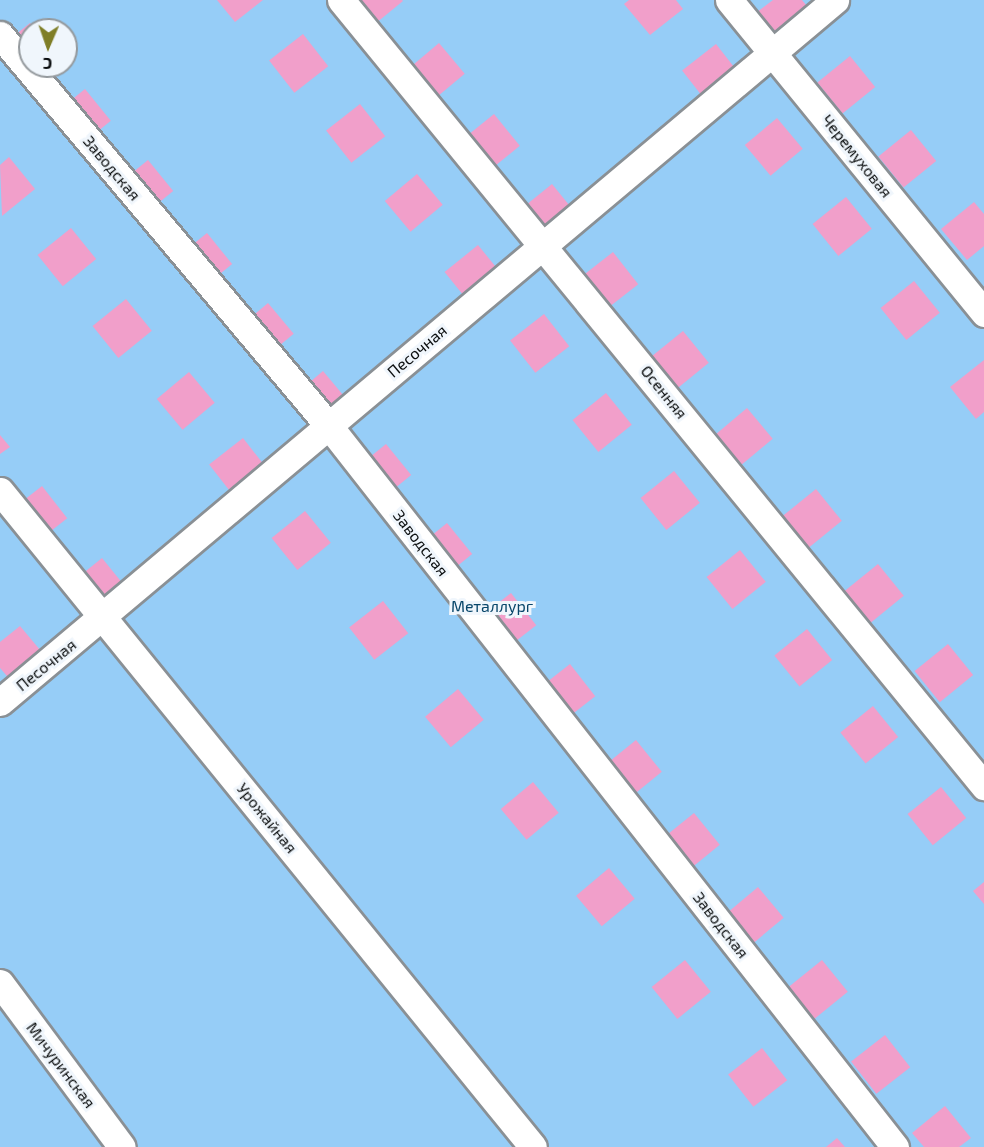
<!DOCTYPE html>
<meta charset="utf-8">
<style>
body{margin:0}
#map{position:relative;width:984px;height:1147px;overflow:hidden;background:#f0f6fc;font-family:"Exo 2",sans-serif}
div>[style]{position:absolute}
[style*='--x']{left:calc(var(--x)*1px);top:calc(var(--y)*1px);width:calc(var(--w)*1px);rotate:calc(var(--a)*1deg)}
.green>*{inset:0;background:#96cdf7}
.building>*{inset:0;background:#f19fca;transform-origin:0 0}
.roads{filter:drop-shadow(2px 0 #8a9095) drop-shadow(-2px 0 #8a9095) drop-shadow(0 2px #8a9095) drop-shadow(0 -2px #8a9095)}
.minor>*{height:27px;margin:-13.5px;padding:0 13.5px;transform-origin:13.5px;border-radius:13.5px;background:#fff}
span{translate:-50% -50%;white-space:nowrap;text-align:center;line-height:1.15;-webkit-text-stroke:6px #f0f6fc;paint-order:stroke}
.street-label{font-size:16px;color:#0b0e0f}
.park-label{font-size:16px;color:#08466a}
.north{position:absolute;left:18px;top:18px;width:60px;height:60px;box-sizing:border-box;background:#f0f6fc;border:2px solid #94999d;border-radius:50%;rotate:182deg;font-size:16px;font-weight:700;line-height:24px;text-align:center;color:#0b0e0f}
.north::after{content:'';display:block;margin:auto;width:21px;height:27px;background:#7f7e27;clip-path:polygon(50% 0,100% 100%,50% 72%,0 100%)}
</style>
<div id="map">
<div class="green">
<div style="clip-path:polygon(evenodd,0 0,984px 0,984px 1147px,0 1147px,0 0,30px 30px,66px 30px,66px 66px,30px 66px,30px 30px)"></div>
</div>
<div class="building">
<div style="clip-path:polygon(217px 0,263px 0,235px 22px)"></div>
<div style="clip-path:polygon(348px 0,402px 0,403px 1px,370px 28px)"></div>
<div style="clip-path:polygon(629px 0,676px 0,683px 9px,650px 35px,624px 4px)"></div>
<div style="clip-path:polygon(773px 0,802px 0,816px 17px,783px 43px,757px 12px)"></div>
<div style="clip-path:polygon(30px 23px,36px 30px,30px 30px,30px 66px,0 47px)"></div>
<div style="left:303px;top:34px;width:41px;height:43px;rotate:52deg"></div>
<div style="left:439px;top:43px;width:40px;height:43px;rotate:50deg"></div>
<div style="left:716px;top:44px;width:41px;height:43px;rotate:52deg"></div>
<div style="left:850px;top:56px;width:40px;height:42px;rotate:51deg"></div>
<div style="left:85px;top:89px;width:41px;height:43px;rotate:51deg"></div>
<div style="left:360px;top:104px;width:41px;height:43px;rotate:52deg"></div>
<div style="left:494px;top:114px;width:41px;height:43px;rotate:51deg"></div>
<div style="left:777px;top:118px;width:40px;height:42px;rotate:50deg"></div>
<div style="left:911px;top:130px;width:40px;height:42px;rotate:51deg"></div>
<div style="clip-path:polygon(9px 157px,35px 189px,2px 216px,0 165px)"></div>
<div style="left:148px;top:160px;width:40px;height:42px;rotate:51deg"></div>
<div style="left:417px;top:174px;width:40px;height:42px;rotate:50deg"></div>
<div style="left:552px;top:184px;width:40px;height:43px;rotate:51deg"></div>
<div style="left:846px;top:197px;width:41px;height:43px;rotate:51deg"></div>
<div style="clip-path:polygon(974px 202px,984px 214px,984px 246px,967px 260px,941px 229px)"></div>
<div style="left:71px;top:228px;width:40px;height:43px;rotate:51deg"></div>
<div style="left:207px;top:233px;width:40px;height:43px;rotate:51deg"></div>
<div style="left:478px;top:245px;width:41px;height:43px;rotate:51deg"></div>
<div style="left:613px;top:252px;width:41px;height:43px;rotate:52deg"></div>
<div style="left:914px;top:281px;width:41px;height:43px;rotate:51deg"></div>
<div style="left:126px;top:299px;width:41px;height:43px;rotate:51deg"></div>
<div style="left:268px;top:303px;width:40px;height:43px;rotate:50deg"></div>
<div style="left:544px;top:314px;width:41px;height:43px;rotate:52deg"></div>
<div style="left:683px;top:331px;width:41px;height:43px;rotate:51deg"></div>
<div style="clip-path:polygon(984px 360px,984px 412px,976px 419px,950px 387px)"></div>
<div style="left:323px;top:371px;width:40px;height:43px;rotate:50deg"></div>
<div style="left:189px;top:372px;width:40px;height:42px;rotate:50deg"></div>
<div style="left:606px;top:393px;width:41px;height:43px;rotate:51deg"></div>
<div style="left:747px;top:408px;width:40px;height:43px;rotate:50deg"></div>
<div style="clip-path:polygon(0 435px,10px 447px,0 454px)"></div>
<div style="left:243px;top:438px;width:41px;height:43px;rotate:52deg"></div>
<div style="left:386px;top:444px;width:40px;height:42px;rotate:51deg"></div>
<div style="left:674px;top:471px;width:41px;height:43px;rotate:51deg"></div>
<div style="left:42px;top:486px;width:41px;height:43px;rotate:52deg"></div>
<div style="left:816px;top:489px;width:41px;height:43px;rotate:51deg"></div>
<div style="left:305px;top:511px;width:41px;height:43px;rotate:51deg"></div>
<div style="left:447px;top:523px;width:40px;height:42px;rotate:51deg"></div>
<div style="left:740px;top:550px;width:41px;height:43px;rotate:51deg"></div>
<div style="left:102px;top:558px;width:41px;height:43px;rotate:51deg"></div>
<div style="left:878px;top:564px;width:41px;height:43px;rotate:51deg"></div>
<div style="left:511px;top:593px;width:41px;height:43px;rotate:52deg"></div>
<div style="left:383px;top:601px;width:41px;height:43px;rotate:52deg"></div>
<div style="clip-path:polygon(20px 626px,46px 657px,13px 683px,0 668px,0 642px)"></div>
<div style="left:807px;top:629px;width:40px;height:42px;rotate:51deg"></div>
<div style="left:948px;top:644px;width:40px;height:43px;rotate:51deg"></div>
<div style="left:570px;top:664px;width:41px;height:43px;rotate:52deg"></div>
<div style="left:458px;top:689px;width:40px;height:43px;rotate:50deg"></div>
<div style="left:873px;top:706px;width:40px;height:42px;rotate:51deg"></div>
<div style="left:636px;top:740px;width:41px;height:43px;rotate:51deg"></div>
<div style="left:533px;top:782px;width:40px;height:42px;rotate:50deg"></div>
<div style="left:941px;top:787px;width:40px;height:43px;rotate:51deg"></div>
<div style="left:694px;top:813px;width:41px;height:43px;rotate:51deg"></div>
<div style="left:609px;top:868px;width:40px;height:43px;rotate:50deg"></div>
<div style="clip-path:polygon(984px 882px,984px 904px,973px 891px)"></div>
<div style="left:758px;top:887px;width:40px;height:42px;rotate:50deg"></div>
<div style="left:685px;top:960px;width:41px;height:43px;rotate:51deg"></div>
<div style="left:822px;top:960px;width:41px;height:43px;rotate:51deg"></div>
<div style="left:885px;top:1035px;width:41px;height:43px;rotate:52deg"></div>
<div style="left:762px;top:1048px;width:41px;height:43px;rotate:52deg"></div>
<div style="clip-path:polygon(945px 1106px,971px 1138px,959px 1147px,924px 1147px,912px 1133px)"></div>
<div style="clip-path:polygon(837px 1138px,845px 1147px,826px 1147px)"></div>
</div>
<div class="roads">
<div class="minor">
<div style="--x:341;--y:0;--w:1016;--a:50.71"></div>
<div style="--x:729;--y:0;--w:404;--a:50.8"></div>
<div style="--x:0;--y:35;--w:511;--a:49.92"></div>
<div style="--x:329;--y:426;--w:917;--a:51.87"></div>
<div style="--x:0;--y:491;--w:845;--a:50.91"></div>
<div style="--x:0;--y:702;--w:1091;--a:-40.05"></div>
<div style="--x:0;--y:983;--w:204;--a:53.4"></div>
</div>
</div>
<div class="street-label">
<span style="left:857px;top:156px;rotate:51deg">Черемуховая</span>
<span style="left:112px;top:168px;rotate:50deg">Заводская</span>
<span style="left:417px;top:351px;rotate:-40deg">Песочная</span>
<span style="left:664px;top:392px;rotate:51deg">Осенняя</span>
<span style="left:421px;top:543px;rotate:52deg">Заводская</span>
<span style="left:46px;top:665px;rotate:-39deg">Песочная</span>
<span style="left:267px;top:818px;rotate:51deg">Урожайная</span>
<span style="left:721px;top:925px;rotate:52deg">Заводская</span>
<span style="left:61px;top:1065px;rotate:53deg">Мичуринская</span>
</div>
<div class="park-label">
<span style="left:492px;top:606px">Металлург</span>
</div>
<div class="north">С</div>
</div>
